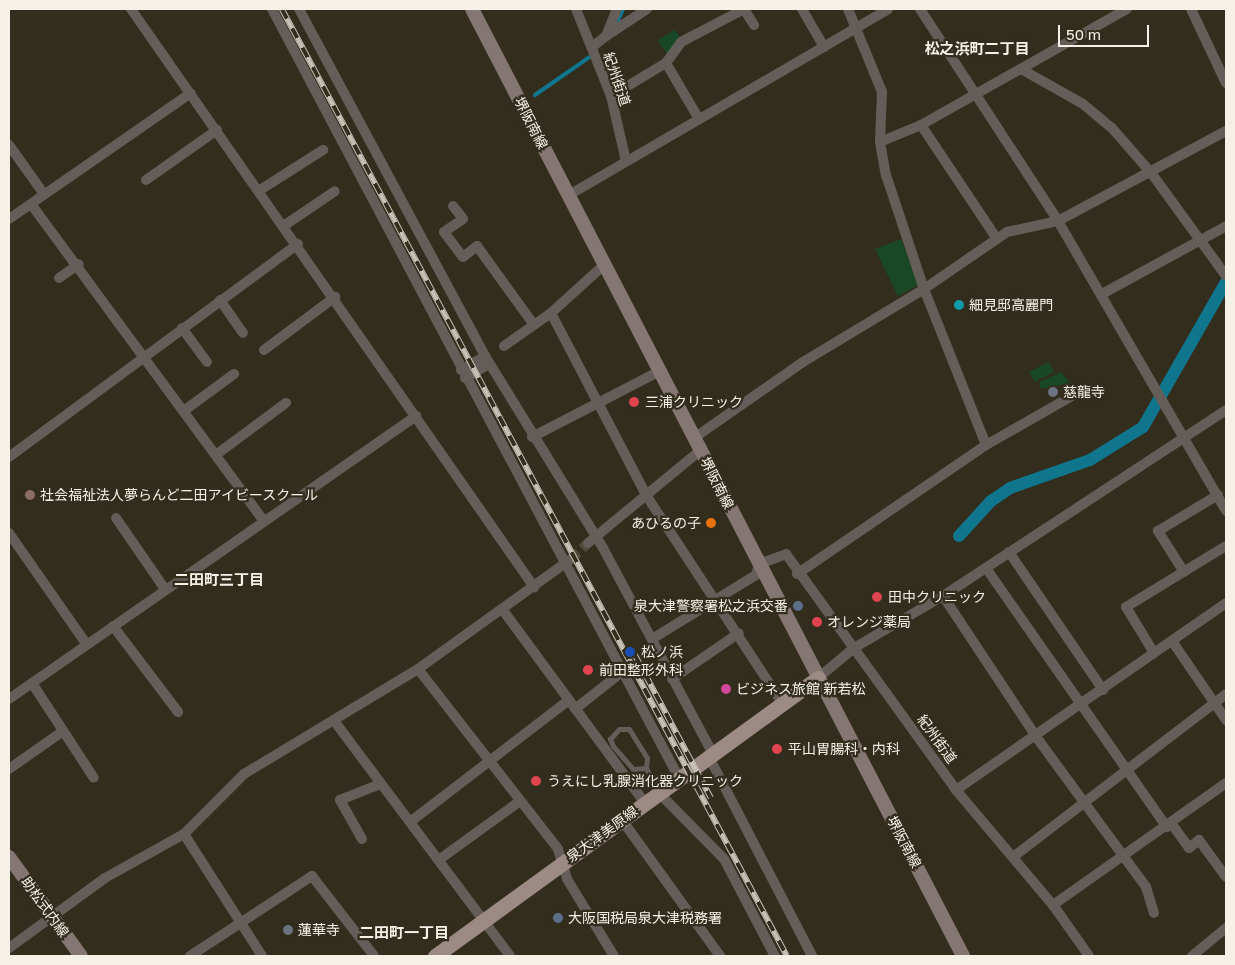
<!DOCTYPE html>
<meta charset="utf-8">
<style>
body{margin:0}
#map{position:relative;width:1235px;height:965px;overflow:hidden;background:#332d1e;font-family:"Golos Text","Noto Sans JP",sans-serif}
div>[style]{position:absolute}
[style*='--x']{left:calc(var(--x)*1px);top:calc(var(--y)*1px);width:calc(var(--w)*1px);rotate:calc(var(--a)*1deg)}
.green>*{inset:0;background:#184825;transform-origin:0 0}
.stream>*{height:4px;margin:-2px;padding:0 2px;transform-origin:2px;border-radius:2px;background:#0f768e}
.canal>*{height:12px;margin:-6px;padding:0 6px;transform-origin:6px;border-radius:6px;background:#0f768e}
.street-tunnel>*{height:10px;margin-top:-5px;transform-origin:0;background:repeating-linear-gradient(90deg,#504a3c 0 10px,transparent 0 15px)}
.lane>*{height:5px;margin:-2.5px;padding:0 2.5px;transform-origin:2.5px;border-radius:2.5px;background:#655d5a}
.street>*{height:10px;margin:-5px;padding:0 5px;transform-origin:5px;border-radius:5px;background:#655d5a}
.secondary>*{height:14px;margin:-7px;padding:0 7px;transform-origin:7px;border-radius:7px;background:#847672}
.primary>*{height:15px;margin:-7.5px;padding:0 7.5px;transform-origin:7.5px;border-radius:7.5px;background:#9c8a84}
.rail>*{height:5.5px;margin-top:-2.75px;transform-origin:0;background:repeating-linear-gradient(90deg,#332d1e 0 11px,#c6c1b6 0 22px);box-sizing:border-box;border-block:1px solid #c6c1b6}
.dots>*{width:14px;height:14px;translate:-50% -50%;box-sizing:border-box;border:2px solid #332d1e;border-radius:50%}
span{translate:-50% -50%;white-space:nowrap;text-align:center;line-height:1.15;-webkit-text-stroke:4.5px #332d1e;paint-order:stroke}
.street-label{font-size:14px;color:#f5f1e7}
.poi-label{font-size:14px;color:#f5f1e7}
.left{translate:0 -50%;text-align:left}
.right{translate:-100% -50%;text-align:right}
.neighbourhood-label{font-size:15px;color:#f5f1e7;font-weight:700}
.frame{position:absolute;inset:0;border:10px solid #f5f1e7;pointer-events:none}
.scale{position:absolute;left:1058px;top:25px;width:91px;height:22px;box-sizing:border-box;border:2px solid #f5f1e7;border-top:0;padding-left:6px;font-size:15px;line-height:18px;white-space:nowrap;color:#f5f1e7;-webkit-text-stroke:4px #332d1e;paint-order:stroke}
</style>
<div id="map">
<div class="green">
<div style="clip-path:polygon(675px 30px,681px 39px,668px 56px,658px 40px)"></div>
<div style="clip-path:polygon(901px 239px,918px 285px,898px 296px,875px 249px)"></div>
<div style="left:1049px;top:362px;width:11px;height:22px;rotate:63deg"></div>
<div style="clip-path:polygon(1061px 372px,1070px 383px,1041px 389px,1039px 382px)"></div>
</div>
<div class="stream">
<div style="--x:616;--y:25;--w:17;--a:-66"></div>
<div style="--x:535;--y:95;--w:68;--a:-34.9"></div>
</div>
<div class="canal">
<div style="--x:959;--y:536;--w:47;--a:-47.6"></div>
<div style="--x:991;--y:501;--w:23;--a:-34"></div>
<div style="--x:1010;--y:488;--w:85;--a:-19.3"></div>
<div style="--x:1090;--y:460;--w:62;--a:-31.9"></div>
<div style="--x:1143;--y:427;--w:167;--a:-60.2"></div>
</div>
<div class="street-tunnel">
<div style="--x:571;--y:559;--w:23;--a:-43"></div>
</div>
<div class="lane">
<div style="--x:646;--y:768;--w:13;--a:176"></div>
<div style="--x:633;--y:769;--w:30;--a:-131"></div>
<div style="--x:613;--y:746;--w:8;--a:-113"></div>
<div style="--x:610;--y:739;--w:13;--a:-48"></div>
<div style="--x:619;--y:729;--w:10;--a:0"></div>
<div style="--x:629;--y:729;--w:34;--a:58"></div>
<div style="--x:647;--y:758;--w:10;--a:96"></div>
<div style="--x:646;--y:768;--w:27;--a:63"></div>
</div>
<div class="street">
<div style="--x:131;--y:9;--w:705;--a:55.11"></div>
<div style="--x:272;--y:9;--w:870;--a:62.11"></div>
<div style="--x:299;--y:9;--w:394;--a:61.8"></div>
<div style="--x:485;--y:356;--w:225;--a:58.4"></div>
<div style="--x:603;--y:548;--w:234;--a:61.9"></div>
<div style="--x:576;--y:9;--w:94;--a:68.1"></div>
<div style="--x:611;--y:96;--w:67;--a:77"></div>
<div style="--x:744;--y:9;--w:19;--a:58"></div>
<div style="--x:802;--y:9;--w:44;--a:59.9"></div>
<div style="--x:848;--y:9;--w:90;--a:67.7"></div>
<div style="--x:882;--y:92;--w:50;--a:92.3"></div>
<div style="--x:880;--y:142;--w:34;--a:80"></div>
<div style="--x:886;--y:175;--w:120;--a:71.6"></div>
<div style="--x:924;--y:289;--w:168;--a:68.3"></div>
<div style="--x:920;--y:9;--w:253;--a:56.9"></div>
<div style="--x:1058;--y:221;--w:335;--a:59.9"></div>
<div style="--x:1191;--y:9;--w:82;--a:64.7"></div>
<div style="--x:606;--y:36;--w:49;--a:-33.4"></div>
<div style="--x:592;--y:47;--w:18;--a:-38"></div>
<div style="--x:606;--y:36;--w:29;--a:-68"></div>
<div style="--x:666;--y:63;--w:65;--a:59.5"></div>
<div style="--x:1021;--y:69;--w:71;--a:29.4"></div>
<div style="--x:1083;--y:104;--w:38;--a:40"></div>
<div style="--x:1112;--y:128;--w:61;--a:49"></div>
<div style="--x:1152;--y:174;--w:126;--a:54"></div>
<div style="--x:611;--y:96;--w:64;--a:-31"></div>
<div style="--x:666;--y:63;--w:26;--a:-54"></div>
<div style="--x:681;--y:42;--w:71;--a:-27.6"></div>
<div style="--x:921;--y:125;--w:137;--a:56.3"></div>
<div style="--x:880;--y:142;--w:44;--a:-22.5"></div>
<div style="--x:921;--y:125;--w:236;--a:-29.4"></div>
<div style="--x:9;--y:145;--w:60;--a:54.5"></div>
<div style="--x:146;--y:180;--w:87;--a:-35.2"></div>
<div style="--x:260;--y:190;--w:75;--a:-32.4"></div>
<div style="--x:569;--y:195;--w:369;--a:-30.2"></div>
<div style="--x:31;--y:204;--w:392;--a:53.7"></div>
<div style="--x:453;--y:206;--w:16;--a:52"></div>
<div style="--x:463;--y:219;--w:23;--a:146"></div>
<div style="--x:444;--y:232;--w:31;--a:53"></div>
<div style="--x:463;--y:257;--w:18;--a:-38"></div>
<div style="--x:477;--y:246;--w:97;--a:54.2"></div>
<div style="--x:9;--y:219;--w:221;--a:-34.7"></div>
<div style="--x:285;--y:225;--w:60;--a:-34.2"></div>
<div style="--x:59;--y:278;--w:24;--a:-35"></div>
<div style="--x:1102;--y:294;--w:141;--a:-28.7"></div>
<div style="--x:220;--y:300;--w:40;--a:55.1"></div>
<div style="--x:551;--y:313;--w:205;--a:62.4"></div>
<div style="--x:646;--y:495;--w:249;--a:56.8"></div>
<div style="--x:182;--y:328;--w:42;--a:53.7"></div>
<div style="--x:504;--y:346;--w:57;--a:-35.1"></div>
<div style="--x:551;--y:313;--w:73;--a:-42.2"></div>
<div style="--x:264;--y:350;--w:89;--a:-36.7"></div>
<div style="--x:461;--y:370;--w:28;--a:-30"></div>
<div style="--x:465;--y:378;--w:28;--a:-30"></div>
<div style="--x:185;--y:410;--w:61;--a:-36.3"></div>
<div style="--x:532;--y:437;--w:144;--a:-27.3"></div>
<div style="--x:694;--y:438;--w:133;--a:-34.9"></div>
<div style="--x:803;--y:362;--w:141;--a:-31.1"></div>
<div style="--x:924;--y:289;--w:101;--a:-34.5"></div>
<div style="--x:1007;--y:232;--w:52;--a:-12.2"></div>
<div style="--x:1058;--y:221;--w:191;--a:-28.2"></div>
<div style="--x:217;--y:454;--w:86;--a:-36.5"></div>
<div style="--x:9;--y:457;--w:359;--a:-36.4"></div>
<div style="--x:116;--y:518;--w:86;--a:55.4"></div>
<div style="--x:9;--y:533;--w:136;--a:55.1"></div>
<div style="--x:588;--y:543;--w:146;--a:-39.5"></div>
<div style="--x:1009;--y:552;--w:167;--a:55.7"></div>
<div style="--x:986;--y:568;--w:316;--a:55.1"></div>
<div style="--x:1184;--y:572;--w:49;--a:-122.4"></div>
<div style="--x:1158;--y:531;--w:70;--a:-31"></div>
<div style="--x:797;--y:574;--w:229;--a:-34.3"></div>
<div style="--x:986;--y:445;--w:115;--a:-29.7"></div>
<div style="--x:943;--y:596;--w:170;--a:56.5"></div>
<div style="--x:1037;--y:738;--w:185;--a:53.8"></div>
<div style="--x:1146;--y:887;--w:27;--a:73"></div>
<div style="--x:113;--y:626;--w:108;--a:52.9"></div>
<div style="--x:652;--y:639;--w:122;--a:-31.6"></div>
<div style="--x:756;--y:575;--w:11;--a:-75"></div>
<div style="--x:759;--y:564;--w:29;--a:-20"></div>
<div style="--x:786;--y:554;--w:291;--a:54.2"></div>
<div style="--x:956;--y:790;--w:150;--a:49.9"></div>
<div style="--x:1053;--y:905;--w:62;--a:54.8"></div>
<div style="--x:1172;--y:641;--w:96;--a:55.6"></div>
<div style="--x:1154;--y:653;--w:54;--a:-121.3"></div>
<div style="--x:1126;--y:607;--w:117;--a:-31.4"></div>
<div style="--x:418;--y:669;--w:228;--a:52.1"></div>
<div style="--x:558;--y:849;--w:31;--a:73"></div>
<div style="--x:567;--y:879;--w:90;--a:58.6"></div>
<div style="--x:818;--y:678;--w:47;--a:-39.8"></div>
<div style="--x:854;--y:648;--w:103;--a:-30.3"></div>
<div style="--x:943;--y:596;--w:339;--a:-33.3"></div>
<div style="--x:672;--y:679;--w:81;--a:-34.5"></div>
<div style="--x:32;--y:683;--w:113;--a:56.9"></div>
<div style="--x:9;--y:699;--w:496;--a:-34.8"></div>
<div style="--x:569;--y:700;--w:128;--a:53.6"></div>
<div style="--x:575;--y:709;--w:60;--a:-38.2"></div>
<div style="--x:335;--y:722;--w:292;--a:53.2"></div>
<div style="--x:709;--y:757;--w:224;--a:62.6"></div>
<div style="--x:9;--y:769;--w:66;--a:-35.1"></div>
<div style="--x:956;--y:790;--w:328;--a:-34.7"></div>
<div style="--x:658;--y:792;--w:94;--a:45.4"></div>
<div style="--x:724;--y:859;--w:110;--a:62.3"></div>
<div style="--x:622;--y:820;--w:168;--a:54.2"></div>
<div style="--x:410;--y:822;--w:200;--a:-37.5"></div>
<div style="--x:569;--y:700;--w:112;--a:-126.3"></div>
<div style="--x:1171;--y:823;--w:31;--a:54"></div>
<div style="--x:1189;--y:848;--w:13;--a:-39"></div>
<div style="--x:1199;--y:840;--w:46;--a:53.9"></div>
<div style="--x:184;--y:834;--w:145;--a:57.4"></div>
<div style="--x:362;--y:839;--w:45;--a:-119.4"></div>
<div style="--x:340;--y:800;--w:43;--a:-21.8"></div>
<div style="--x:1013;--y:857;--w:268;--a:-37.4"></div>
<div style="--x:440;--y:859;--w:99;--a:-35.9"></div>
<div style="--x:1053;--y:905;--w:212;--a:-35.2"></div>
<div style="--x:9;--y:948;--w:119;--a:-36.1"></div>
<div style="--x:105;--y:878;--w:90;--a:-29.1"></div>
<div style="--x:184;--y:834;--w:85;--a:-45"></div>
<div style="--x:244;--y:774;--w:203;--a:-31.1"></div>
<div style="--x:418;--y:669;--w:188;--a:-35.7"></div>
<div style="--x:190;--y:956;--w:146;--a:-33.3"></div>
<div style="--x:312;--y:876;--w:101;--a:52.2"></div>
<div style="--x:1192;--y:956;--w:44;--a:-39.5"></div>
</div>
<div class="secondary">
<div style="--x:472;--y:9;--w:1067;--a:62.59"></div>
<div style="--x:9;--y:857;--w:122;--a:54"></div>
</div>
<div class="primary">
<div style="--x:435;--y:956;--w:473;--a:-36"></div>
</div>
<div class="rail">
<div style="--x:282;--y:9;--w:1073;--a:61.93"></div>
<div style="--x:635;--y:655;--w:162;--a:62"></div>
</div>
<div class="dots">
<div style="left:959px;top:305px;background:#0f9aa8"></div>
<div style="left:1053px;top:392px;background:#6b7280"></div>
<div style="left:634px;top:402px;background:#e0444e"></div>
<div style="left:30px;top:495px;background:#8d6e63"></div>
<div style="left:711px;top:523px;background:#e8710a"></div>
<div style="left:877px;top:597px;background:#e0444e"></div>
<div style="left:798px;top:606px;background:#5c6f8a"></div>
<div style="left:817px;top:622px;background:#e0444e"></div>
<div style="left:630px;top:652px;background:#1a4fb4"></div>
<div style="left:588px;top:670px;background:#e0444e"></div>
<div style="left:726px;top:689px;background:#d1479c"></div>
<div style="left:777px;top:749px;background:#e0444e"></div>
<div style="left:536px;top:781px;background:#e0444e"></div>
<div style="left:558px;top:918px;background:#5c6f8a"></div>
<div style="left:288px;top:930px;background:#6b7280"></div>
</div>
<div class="street-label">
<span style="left:617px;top:79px;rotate:71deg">紀州街道</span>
<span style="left:531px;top:123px;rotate:63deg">堺阪南線</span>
<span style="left:717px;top:483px;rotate:63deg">堺阪南線</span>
<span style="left:937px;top:739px;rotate:54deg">紀州街道</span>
<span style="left:602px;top:834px;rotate:-36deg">泉大津美原線</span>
<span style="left:904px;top:842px;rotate:62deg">堺阪南線</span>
<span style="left:45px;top:907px;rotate:54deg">助松式内線</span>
</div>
<div class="poi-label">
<span class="left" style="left:969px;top:305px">細見邸高麗門</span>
<span class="left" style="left:1063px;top:392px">慈龍寺</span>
<span class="left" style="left:645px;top:402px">三浦クリニック</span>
<span class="left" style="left:40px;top:495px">社会福祉法人夢らんど二田アイビースクール</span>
<span class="right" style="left:701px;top:523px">あひるの子</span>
<span class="left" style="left:888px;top:597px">田中クリニック</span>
<span class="right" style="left:788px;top:606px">泉大津警察署松之浜交番</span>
<span class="left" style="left:827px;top:622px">オレンジ薬局</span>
<span class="left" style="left:641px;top:652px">松ノ浜</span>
<span class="left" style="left:599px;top:670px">前田整形外科</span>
<span class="left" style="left:736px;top:689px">ビジネス旅館 新若松</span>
<span class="left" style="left:788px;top:749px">平山胃腸科・内科</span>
<span class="left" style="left:547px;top:781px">うえにし乳腺消化器クリニック</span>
<span class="left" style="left:568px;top:918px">大阪国税局泉大津税務署</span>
<span class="left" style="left:298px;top:930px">蓮華寺</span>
</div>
<div class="neighbourhood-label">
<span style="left:977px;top:49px">松之浜町二丁目</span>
<span style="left:219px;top:580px">二田町三丁目</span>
<span style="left:404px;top:933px">二田町一丁目</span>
</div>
<div class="frame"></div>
<div class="scale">50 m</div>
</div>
